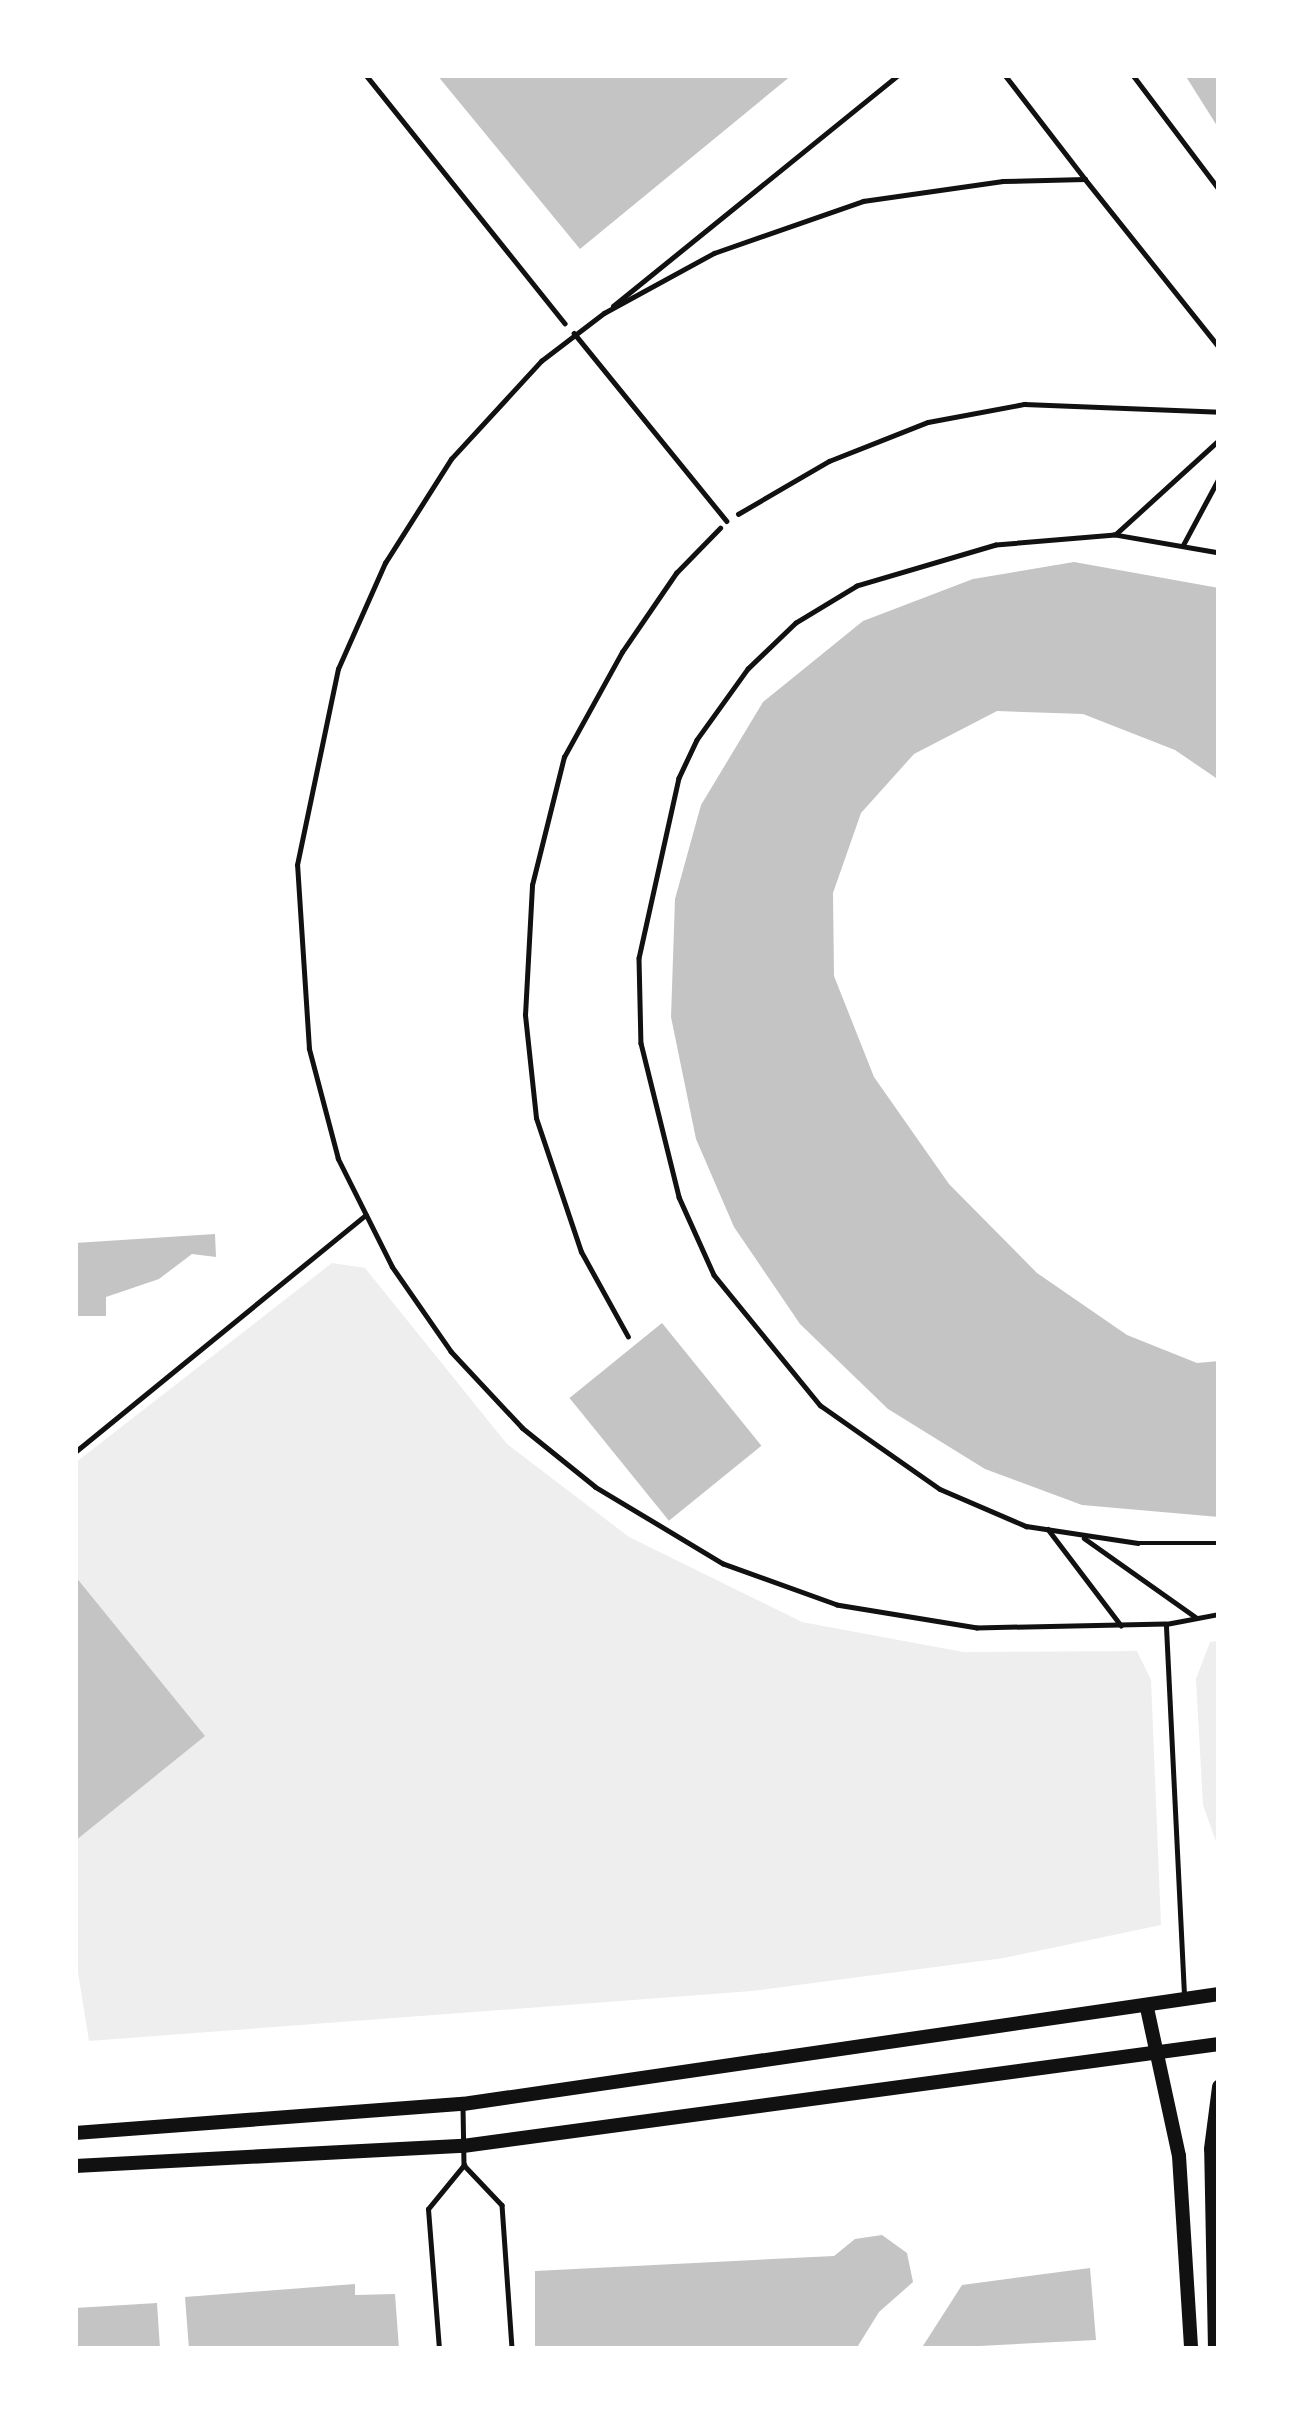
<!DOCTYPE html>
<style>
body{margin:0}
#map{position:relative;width:1294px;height:2424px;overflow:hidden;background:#fff;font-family:"PT Sans Narrow",sans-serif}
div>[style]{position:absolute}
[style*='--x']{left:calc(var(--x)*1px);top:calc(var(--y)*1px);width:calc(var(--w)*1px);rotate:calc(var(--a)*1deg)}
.green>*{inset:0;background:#eee}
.building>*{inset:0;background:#c4c4c4;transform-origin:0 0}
.path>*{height:4.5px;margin:-2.25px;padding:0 2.25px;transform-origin:2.25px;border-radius:2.25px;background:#111}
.service>*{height:4.5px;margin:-2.25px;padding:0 2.25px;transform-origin:2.25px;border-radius:2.25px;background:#111}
.secondary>*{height:14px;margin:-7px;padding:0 7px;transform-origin:7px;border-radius:7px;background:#111}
span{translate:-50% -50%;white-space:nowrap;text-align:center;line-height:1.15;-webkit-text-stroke:12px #fff;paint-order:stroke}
.frame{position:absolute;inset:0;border:78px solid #fff;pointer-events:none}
</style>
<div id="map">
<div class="green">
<div style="clip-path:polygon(332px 1263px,365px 1268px,507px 1444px,629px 1537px,802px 1622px,963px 1652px,1137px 1651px,1151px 1680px,1161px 1925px,1004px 1958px,752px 1991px,89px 2041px,75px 1954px,75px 1463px)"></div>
<div style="clip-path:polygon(1219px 1641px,1219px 1850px,1203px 1805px,1196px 1679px,1210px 1642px)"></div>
</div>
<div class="building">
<div style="clip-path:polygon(437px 75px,792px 75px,580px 249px)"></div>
<div style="clip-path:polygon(1185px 75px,1219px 75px,1219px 129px)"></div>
<div style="clip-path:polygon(1074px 562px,1219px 588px,1219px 780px,1175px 750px,1083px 714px,997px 711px,914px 754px,861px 813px,833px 893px,834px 976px,874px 1077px,949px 1184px,1037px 1273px,1127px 1335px,1197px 1363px,1219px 1361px,1219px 1517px,1082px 1505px,985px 1469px,888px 1409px,800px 1324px,734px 1227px,696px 1139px,671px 1017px,675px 899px,701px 805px,763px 702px,863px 621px,973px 579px)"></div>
<div style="clip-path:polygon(215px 1234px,216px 1257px,192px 1254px,159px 1279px,106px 1297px,106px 1316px,75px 1316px,75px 1243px)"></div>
<div style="left:662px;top:1323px;width:158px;height:119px;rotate:51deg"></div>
<div style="clip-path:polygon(75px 1576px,205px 1736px,75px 1841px)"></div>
<div style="clip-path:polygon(882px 2235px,907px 2253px,913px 2282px,879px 2312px,856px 2349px,535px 2349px,535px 2271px,834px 2256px,855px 2239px)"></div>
<div style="clip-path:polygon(1090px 2268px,1096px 2340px,921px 2349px,962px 2285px)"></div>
<div style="clip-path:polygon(355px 2284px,355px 2295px,395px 2294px,399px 2349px,189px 2349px,185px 2297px)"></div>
<div style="clip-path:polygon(157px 2303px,160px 2349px,75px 2349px,75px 2308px)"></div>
</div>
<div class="path">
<div style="--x:366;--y:75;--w:318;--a:51.3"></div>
<div style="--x:1133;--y:75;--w:143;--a:53"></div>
<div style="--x:738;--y:514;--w:105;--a:-30.2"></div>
<div style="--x:829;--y:461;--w:106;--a:-21.5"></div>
<div style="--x:928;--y:422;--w:98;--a:-10.6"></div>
<div style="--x:1024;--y:404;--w:195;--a:2.3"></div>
<div style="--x:628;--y:1337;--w:97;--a:-118.9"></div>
<div style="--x:581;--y:1252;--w:141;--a:-108.6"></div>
<div style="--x:536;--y:1118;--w:104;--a:-96.1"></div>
<div style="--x:525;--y:1015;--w:130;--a:-86.9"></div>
<div style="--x:532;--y:885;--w:132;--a:-76"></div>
<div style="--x:564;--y:757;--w:120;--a:-61.1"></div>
<div style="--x:622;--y:652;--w:96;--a:-55.6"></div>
<div style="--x:676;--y:573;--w:63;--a:-45.6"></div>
</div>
<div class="service">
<div style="--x:1005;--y:75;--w:131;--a:52.4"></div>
<div style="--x:613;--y:306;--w:367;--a:-39"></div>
<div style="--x:574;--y:333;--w:242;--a:50.9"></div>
<div style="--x:1117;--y:533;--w:138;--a:-42.4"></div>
<div style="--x:1183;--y:545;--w:76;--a:-61.8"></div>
<div style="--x:1219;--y:553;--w:106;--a:-170.2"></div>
<div style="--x:1115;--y:535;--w:119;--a:175.2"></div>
<div style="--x:996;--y:545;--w:145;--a:163.6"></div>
<div style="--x:857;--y:586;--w:71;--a:148.8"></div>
<div style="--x:796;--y:623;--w:66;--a:136.2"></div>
<div style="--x:748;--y:669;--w:87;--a:125.7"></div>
<div style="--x:697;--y:740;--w:42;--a:115.3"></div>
<div style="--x:679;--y:778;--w:184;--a:102.5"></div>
<div style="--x:639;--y:958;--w:85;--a:88.7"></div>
<div style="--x:641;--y:1043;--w:159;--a:76.1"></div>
<div style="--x:679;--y:1197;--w:85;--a:65.8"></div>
<div style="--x:714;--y:1275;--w:168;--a:50.8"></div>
<div style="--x:820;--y:1405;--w:146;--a:35"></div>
<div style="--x:940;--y:1489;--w:94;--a:23.3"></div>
<div style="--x:1026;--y:1526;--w:113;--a:8.6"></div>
<div style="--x:1138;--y:1543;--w:81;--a:0"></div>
<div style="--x:75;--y:1452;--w:375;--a:-39.2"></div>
<div style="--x:1048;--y:1529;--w:121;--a:52.8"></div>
<div style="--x:1084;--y:1538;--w:138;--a:35.3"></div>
<div style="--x:1166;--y:1624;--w:54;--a:-10.7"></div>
<div style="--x:1184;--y:1995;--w:371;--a:-92.8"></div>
<div style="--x:1166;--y:1624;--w:189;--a:178.8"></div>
<div style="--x:977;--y:1628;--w:142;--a:-170.7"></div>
<div style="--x:837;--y:1605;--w:121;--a:-160.2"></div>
<div style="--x:723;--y:1564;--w:149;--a:-149"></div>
<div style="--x:595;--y:1487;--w:94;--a:-141.1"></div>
<div style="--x:522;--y:1428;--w:104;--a:-133.1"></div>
<div style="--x:451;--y:1352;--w:103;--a:-124.8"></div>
<div style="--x:392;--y:1267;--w:121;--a:-116.6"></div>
<div style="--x:338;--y:1159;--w:114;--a:-104.8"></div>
<div style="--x:309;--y:1049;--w:184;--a:-93.7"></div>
<div style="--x:297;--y:865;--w:200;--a:-78.2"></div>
<div style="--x:338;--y:669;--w:116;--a:-66.1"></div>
<div style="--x:385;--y:563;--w:123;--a:-57.6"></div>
<div style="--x:451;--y:459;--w:133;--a:-47.4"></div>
<div style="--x:541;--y:361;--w:79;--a:-37.3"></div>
<div style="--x:604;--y:313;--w:125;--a:-28.6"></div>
<div style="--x:714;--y:253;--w:158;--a:-19.2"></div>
<div style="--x:863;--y:201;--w:141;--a:-8.1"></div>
<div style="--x:1003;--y:181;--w:82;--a:-1.4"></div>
<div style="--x:1085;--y:179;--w:215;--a:51.4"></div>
<div style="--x:463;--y:2107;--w:58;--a:89"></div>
<div style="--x:464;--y:2165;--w:55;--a:46.5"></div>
<div style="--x:502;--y:2205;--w:144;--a:86"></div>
<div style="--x:439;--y:2349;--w:140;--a:-94.5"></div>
<div style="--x:428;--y:2209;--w:57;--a:-50.7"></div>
</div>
<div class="secondary">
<div style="--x:1147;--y:2008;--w:151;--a:77.8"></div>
<div style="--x:1179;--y:2156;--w:193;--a:86.4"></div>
<div style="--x:75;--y:2133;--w:389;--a:-4.3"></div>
<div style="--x:463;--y:2104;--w:764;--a:-8.28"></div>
<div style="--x:75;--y:2166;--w:389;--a:-3"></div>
<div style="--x:463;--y:2146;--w:763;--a:-7.68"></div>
<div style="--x:1215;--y:2349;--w:200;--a:-91.1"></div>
<div style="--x:1211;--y:2149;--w:63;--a:-82.6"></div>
</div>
<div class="frame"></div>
</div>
